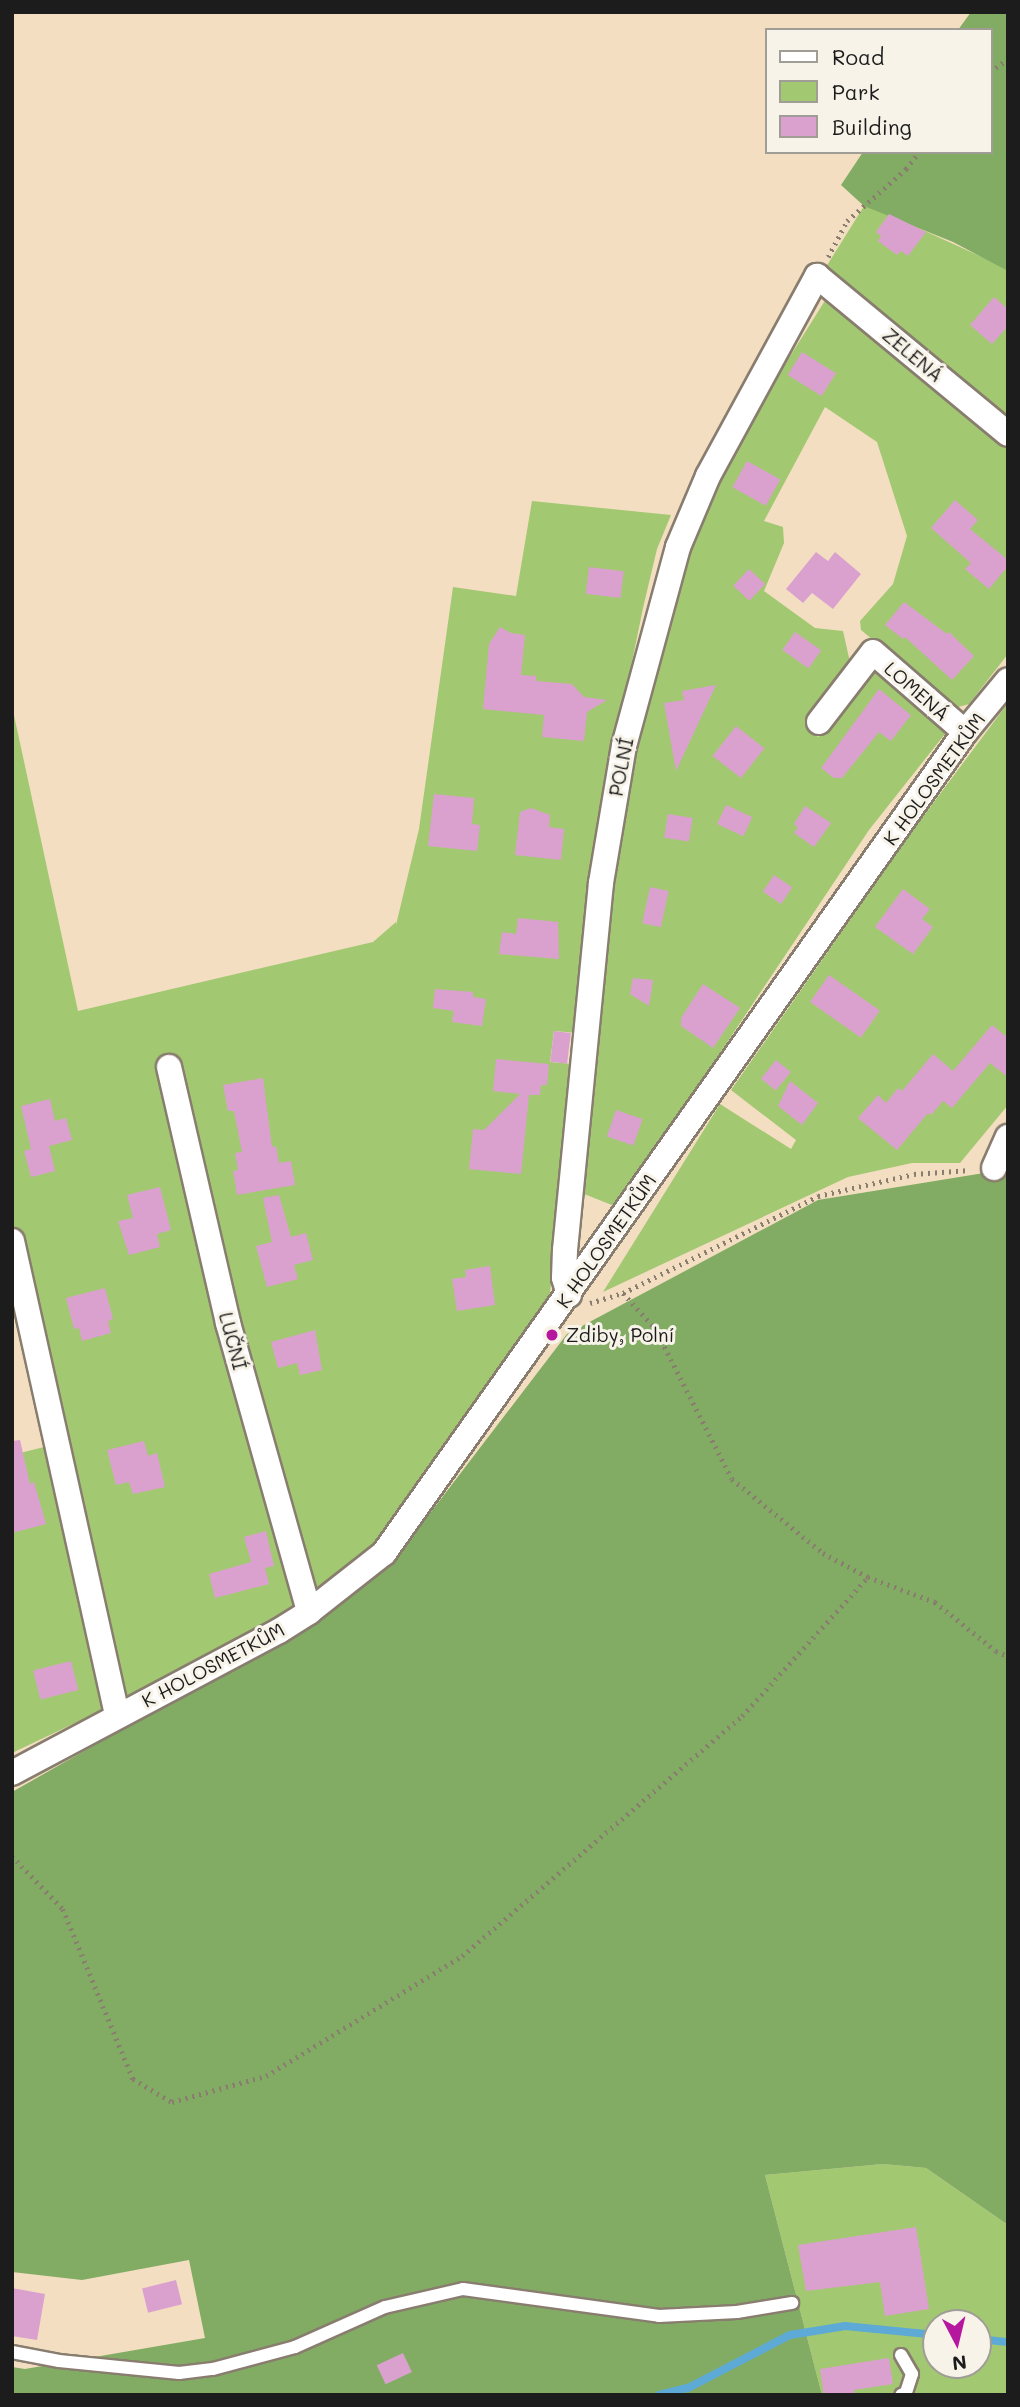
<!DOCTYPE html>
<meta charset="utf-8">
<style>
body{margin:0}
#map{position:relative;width:1020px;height:2407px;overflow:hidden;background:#f3dec1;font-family:Mali,sans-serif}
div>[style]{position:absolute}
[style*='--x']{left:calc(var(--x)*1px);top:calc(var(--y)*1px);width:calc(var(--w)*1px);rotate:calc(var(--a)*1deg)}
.green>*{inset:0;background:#a3c872}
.forest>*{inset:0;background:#82ac64}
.stream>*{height:8px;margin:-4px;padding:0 4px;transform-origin:4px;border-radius:4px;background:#5daad6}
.building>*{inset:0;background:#dba1ce;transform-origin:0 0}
.path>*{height:4.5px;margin-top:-2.25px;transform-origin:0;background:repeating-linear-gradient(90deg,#887d6e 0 2px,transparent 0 7px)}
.roads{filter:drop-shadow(2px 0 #887d6e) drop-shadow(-2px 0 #887d6e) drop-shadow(0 2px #887d6e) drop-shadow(0 -2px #887d6e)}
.service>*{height:12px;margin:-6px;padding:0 6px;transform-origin:6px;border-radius:6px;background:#fff}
.minor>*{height:24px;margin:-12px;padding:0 12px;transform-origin:12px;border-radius:12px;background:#fff}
.dots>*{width:19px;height:19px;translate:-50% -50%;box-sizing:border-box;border:4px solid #f7f3e8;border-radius:50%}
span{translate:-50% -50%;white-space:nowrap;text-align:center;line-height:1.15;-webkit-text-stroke:6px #f7f3e8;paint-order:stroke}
.street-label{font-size:19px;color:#1c1c1c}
.poi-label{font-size:19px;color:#1c1c1c}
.left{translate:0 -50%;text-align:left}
.frame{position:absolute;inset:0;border:14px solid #1c1c1c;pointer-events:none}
.legend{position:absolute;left:765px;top:28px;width:228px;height:126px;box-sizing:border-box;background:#f7f3e8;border:2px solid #9f9d96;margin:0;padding:9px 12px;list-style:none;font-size:21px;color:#1c1c1c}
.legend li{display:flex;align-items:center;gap:14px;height:35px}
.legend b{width:35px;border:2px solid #9f9d96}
.north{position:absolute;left:922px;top:2309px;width:70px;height:70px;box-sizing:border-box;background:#f7f3e8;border:2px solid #9f9d96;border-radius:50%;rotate:173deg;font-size:19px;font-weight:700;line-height:28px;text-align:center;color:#1c1c1c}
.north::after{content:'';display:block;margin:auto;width:24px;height:32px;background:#b5179e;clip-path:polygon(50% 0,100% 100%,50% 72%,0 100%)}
</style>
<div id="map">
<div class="green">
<div style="clip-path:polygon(864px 206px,881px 211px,1006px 268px,1008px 425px,826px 267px)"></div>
<div style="clip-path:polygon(831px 291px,1008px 446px,1008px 654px,969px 704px,955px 708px,861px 630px,860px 621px,893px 584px,907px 536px,877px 442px,825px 407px,764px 521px,783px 527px,784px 543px,764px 591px,815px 628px,843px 631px,852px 671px,806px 728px,818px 737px,872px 668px,952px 725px,869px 830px,617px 1207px,584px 1194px,618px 854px,638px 740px,696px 524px,777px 377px)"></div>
<div style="clip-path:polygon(532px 501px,671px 515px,657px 549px,643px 608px,596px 838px,577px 1033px,554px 1031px,550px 1062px,574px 1064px,550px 1293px,543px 1313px,366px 1556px,322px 1594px,159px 1683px,12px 1753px,12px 1455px,56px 1444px,12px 1280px,12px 706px,78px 1011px,373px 942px,396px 922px,396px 925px,419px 829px,453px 587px,516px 596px)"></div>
<div style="clip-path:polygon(1008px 703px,1008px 1105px,960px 1163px,912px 1163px,848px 1177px,603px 1292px,720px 1104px,791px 1149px,796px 1140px,731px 1090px,913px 830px)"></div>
<div style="clip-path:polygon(evenodd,883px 2164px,926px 2168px,1008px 2225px,1008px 2395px,822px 2395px,765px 2175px,883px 2164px,936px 2323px,978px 2323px,978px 2365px,936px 2365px,936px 2323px)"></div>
</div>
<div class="forest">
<div style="clip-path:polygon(971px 12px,1008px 12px,1008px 271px,953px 242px,864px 206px,841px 185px,863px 152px,990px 152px,990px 30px,958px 30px)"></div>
<div style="clip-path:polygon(984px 1173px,1008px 1176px,1008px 2225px,926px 2168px,883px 2164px,765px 2175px,822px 2395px,12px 2395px,12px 2367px,25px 2369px,205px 2338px,189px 2260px,82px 2280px,12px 2272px,12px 1792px,339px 1606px,395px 1559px,567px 1334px,818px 1200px)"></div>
</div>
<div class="stream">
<div style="--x:978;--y:2339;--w:30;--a:6"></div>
<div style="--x:659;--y:2395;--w:30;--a:-14"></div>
<div style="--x:688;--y:2388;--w:115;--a:-27.5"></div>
<div style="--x:790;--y:2335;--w:56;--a:-9.3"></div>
<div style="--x:845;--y:2326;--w:91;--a:5.6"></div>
</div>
<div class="building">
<div style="clip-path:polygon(889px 214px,926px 232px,908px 256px,901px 251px,897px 255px,878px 241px,881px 236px,876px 232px)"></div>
<div style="clip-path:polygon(994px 297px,1008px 309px,1008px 326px,992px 344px,970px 325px)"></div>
<div style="left:802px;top:352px;width:40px;height:27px;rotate:32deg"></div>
<div style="left:747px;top:461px;width:38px;height:30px;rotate:29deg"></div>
<div style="clip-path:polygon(955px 500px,978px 520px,970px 529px,1008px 560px,1008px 566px,989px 589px,965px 569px,971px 563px,931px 528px)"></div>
<div style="clip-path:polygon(816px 552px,828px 561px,835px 552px,861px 574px,833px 609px,812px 593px,803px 603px,786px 589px)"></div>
<div style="left:589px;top:567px;width:35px;height:27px;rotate:7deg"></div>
<div style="left:749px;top:569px;width:22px;height:23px;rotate:43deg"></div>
<div style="clip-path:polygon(904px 602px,947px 634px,949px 632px,974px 656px,952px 680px,905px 637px,903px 639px,885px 625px)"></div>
<div style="clip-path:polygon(500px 627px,511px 633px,525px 635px,521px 675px,536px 676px,536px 681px,572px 684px,584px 697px,607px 700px,587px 712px,584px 741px,542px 737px,544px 715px,483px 709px,489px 644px)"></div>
<div style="left:795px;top:632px;width:32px;height:22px;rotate:35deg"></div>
<div style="clip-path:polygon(716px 685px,691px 739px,676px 771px,664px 703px,684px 700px,682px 691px)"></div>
<div style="clip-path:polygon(879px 689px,911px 715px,891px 741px,879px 732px,842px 778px,834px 778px,821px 768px)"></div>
<div style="left:736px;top:726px;width:36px;height:38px;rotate:38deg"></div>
<div style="clip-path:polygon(434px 794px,474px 798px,472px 824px,480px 825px,477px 851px,428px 846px)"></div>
<div style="left:726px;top:805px;width:29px;height:21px;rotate:25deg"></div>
<div style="clip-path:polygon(805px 806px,831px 823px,814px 847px,794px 833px,798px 827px,794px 824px)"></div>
<div style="clip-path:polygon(531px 808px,550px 815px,549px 827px,564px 829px,561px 860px,515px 855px,520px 812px)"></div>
<div style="left:668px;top:814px;width:25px;height:24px;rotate:9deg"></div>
<div style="left:774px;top:875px;width:22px;height:20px;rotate:34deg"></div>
<div style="left:650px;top:887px;width:19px;height:37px;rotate:12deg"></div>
<div style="clip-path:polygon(903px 889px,930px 909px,922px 919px,933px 927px,913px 954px,875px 927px)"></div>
<div style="clip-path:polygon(518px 918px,558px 922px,559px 959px,499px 954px,502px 932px,516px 934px)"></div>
<div style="left:829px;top:975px;width:62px;height:33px;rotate:35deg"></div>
<div style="clip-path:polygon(633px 978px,653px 980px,649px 1006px,630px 994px)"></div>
<div style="clip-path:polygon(703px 984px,740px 1008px,713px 1048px,681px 1026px,681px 1018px)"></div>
<div style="clip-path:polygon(435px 989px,473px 992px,473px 997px,486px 999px,482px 1026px,452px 1022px,454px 1011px,433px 1008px)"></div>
<div style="clip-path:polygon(992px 1025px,1008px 1038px,1008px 1077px,990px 1063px,952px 1108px,943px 1101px,931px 1115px,928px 1113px,897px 1150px,858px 1118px,878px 1095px,886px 1103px,898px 1088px,902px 1091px,933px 1054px,953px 1071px)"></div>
<div style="left:554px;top:1031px;width:17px;height:31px;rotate:7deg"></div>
<div style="clip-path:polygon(496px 1059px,549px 1064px,547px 1085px,541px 1085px,540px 1095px,529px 1095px,521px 1174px,469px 1169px,473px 1129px,484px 1130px,520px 1094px,493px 1091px)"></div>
<div style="left:776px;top:1060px;width:19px;height:24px;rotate:39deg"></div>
<div style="clip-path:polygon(263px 1078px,272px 1147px,276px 1146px,279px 1163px,291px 1161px,295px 1185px,237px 1195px,233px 1171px,238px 1170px,235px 1153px,242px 1152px,234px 1111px,228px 1111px,223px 1085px)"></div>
<div style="clip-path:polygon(790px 1081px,818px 1103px,802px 1125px,778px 1106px)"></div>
<div style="clip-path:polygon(50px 1099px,55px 1121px,66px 1118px,72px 1140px,49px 1146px,55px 1171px,31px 1177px,24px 1151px,31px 1149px,21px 1106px)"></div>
<div style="left:616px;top:1110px;width:28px;height:28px;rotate:19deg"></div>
<div style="clip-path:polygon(160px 1187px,171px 1230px,157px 1234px,160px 1247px,129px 1255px,118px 1221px,133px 1218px,127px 1195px)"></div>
<div style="clip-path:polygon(279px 1195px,291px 1237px,306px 1233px,313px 1260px,294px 1265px,298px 1279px,267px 1287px,256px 1246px,272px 1242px,263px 1198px)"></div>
<div style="clip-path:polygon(490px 1266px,495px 1305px,457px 1311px,452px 1279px,466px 1277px,465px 1270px)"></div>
<div style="clip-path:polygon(105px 1288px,113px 1319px,108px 1321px,111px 1333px,82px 1341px,79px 1328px,74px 1329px,66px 1298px)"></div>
<div style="clip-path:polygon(315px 1330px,322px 1370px,300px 1375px,297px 1363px,278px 1368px,271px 1342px)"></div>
<div style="clip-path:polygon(20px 1440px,30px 1484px,34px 1482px,46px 1524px,12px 1533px,12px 1441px)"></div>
<div style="clip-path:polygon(144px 1441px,148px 1456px,157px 1453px,165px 1487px,133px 1494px,129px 1482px,116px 1485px,107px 1450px)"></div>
<div style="clip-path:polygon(266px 1531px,274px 1566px,265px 1568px,269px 1584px,215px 1598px,209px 1574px,251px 1562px,244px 1537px)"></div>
<div style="left:71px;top:1661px;width:30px;height:39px;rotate:76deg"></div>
<div style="clip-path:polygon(916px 2227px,929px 2309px,885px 2316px,880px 2282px,806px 2291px,798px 2245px)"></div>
<div style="left:176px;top:2280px;width:25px;height:35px;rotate:76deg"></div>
<div style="clip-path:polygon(12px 2288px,45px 2294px,37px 2340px,12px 2336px)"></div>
<div style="left:403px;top:2353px;width:21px;height:29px;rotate:65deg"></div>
<div style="clip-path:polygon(889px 2358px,893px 2384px,854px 2390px,855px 2395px,824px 2395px,820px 2369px)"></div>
</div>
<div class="path">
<div style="--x:990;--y:72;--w:22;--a:-36"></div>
<div style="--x:828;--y:257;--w:41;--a:-62.2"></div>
<div style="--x:847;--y:221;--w:79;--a:-41.4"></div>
<div style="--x:906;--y:169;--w:21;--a:-53"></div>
<div style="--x:623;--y:1293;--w:47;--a:47.6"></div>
<div style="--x:655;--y:1328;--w:169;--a:63"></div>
<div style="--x:732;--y:1479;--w:117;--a:39.1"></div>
<div style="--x:823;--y:1553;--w:51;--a:28.1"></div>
<div style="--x:868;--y:1577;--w:72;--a:20.5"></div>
<div style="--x:935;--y:1602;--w:78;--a:38.8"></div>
<div style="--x:996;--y:1651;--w:13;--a:23"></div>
<div style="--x:590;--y:1303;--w:34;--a:-17"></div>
<div style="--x:623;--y:1293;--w:218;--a:-26.4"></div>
<div style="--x:818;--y:1196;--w:98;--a:-12.9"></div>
<div style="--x:914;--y:1174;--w:56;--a:-4.1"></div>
<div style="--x:12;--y:1856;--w:74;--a:46.1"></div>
<div style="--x:63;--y:1909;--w:184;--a:67.6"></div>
<div style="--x:133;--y:2079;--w:45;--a:30.5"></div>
<div style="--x:172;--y:2102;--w:98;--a:-15.5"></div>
<div style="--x:266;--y:2076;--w:230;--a:-31.5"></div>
<div style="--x:462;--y:1956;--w:369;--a:-40.6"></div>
<div style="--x:742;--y:1716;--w:188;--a:-47.8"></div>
</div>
<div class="roads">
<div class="service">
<div style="--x:12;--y:2352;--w:48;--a:10.8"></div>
<div style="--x:59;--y:2361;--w:121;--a:5.7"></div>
<div style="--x:179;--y:2373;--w:34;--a:-7"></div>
<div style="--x:213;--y:2369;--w:85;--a:-15"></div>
<div style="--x:295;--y:2347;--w:98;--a:-24"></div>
<div style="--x:385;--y:2307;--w:80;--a:-13"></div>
<div style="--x:463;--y:2289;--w:198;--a:7.8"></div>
<div style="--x:659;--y:2316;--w:78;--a:-2.9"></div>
<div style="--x:737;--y:2312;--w:56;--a:-9.3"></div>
<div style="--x:901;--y:2355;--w:22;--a:60"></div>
<div style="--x:912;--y:2374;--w:20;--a:108"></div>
<div style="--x:906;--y:2393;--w:5;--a:158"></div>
</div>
<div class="minor">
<div style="--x:819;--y:722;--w:88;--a:-52.4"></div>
<div style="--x:873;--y:652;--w:122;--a:41"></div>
<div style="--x:169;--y:1067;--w:263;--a:77"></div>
<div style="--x:228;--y:1323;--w:300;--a:74.3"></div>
<div style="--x:994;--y:1168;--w:34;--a:-66"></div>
<div style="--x:12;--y:1241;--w:486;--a:77.5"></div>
<div style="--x:569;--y:1295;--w:18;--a:-106"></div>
<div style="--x:564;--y:1278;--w:28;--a:-88"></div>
<div style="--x:565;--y:1250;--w:369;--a:-84.4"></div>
<div style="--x:601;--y:883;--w:139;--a:-80.5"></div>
<div style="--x:624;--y:746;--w:206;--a:-74.8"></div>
<div style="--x:678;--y:547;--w:77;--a:-67.1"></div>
<div style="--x:708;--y:476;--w:228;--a:-61.4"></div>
<div style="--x:817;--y:276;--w:248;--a:39.6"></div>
<div style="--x:12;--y:1773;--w:302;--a:-28"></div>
<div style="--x:279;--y:1631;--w:36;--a:-32"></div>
<div style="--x:309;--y:1612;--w:95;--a:-38.2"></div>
<div style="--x:384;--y:1553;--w:1006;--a:-54.71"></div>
<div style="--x:965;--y:732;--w:67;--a:-50.4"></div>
</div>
</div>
<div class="dots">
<div style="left:552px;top:1335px;background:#b5179e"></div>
</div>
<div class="street-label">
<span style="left:913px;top:355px;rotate:40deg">ZELENÁ</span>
<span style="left:917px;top:691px;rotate:41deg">LOMENÁ</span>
<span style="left:621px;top:767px;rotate:-79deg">POLNÍ</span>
<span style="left:934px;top:779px;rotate:-54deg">K HOLOSMETKŮM</span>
<span style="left:606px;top:1241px;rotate:-55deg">K HOLOSMETKŮM</span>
<span style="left:233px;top:1341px;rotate:75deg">LUČNÍ</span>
<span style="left:213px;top:1665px;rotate:-28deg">K HOLOSMETKŮM</span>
</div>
<div class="poi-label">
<span class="left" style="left:566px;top:1335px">Zdiby, Polní</span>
</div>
<div class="frame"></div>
<ul class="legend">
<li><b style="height:9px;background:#fff"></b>Road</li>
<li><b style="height:19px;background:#a3c872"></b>Park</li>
<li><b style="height:19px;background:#dba1ce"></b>Building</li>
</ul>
<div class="north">N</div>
</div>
